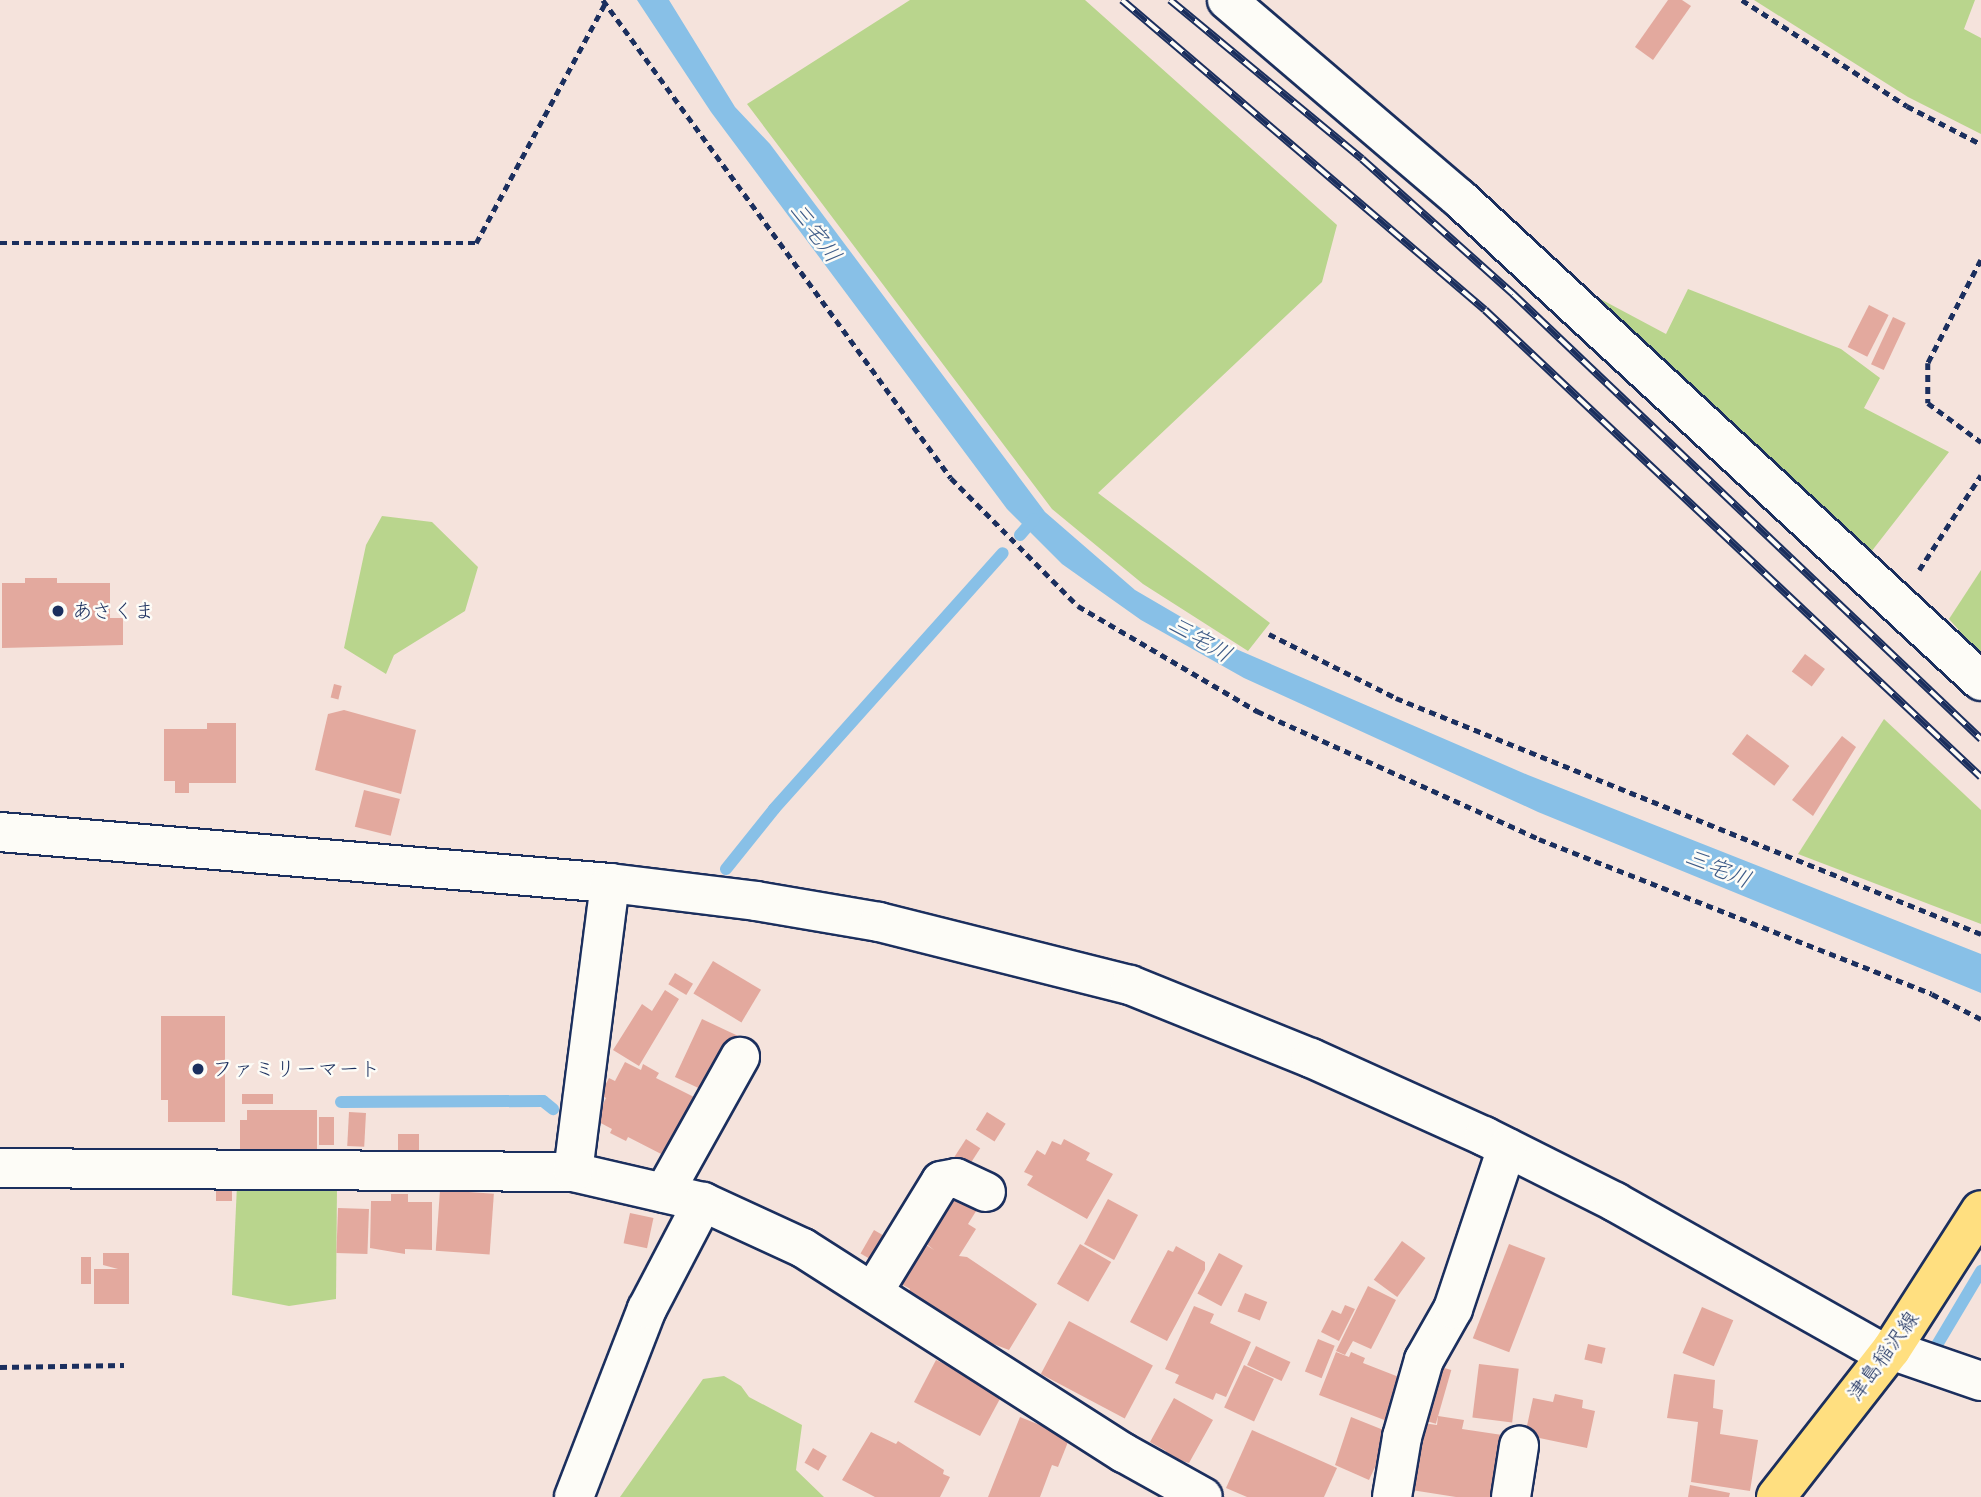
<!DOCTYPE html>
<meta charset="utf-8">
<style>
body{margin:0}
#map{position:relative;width:1981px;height:1497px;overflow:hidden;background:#f5e3dc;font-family:Sriracha,"Klee One",sans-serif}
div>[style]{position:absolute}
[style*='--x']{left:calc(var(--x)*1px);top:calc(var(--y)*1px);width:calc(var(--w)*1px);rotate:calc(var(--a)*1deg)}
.green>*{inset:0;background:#b9d58d}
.water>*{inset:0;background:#88c0e7}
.stream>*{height:12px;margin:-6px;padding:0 6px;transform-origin:6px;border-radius:6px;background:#88c0e7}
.building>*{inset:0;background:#e3a99e;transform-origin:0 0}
.path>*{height:4.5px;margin-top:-2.25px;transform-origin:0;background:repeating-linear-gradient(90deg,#1b2f5e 0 7px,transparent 0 12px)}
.roads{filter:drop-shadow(2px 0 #1b2f5e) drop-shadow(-2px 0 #1b2f5e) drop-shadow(0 2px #1b2f5e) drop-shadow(0 -2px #1b2f5e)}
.minor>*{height:38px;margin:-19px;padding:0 19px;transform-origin:19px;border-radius:19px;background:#fdfcf7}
.major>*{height:38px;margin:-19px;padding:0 19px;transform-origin:19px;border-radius:19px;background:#ffdf80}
.rail>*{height:8px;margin-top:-4px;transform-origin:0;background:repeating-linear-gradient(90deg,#fdfcf7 0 16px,#1b2f5e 0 32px);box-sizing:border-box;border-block:2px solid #1b2f5e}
.dots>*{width:19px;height:19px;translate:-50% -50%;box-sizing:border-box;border:4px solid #fdfcf7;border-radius:50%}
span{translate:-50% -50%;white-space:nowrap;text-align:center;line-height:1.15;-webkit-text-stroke:5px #fdfcf7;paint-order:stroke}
.poi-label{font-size:21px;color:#1b2f5e}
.left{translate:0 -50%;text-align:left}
.street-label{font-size:21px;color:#1b2f5e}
.water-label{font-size:23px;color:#3c5a87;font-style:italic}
</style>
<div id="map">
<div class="green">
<div style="clip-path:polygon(910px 0,1085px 0,1337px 225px,1322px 282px,1098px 493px,1270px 623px,1248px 651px,1143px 584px,1052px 509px,747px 104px)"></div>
<div style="clip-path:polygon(1754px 0,1975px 0,1964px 29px,1981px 38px,1981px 134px,1908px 97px)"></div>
<div style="clip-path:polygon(1688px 289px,1841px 349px,1880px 378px,1864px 408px,1949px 452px,1871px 552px,1591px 294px,1666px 334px)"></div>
<div style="clip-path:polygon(382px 516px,432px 522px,478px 567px,465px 611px,394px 655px,386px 674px,344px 648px,366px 545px)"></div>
<div style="clip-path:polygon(1981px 570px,1981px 655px,1949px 619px)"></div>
<div style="clip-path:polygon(1884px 719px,1981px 810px,1981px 924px,1798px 854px)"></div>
<div style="clip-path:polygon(237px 1185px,337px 1186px,336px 1299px,289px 1306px,232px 1295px)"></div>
<div style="clip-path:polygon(724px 1376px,741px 1386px,749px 1397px,802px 1425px,796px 1470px,824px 1497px,620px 1497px,703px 1379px)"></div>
</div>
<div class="water">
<div style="clip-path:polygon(637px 0,669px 0,735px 107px,770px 144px,1045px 512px,1135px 590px,1236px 649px,1528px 775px,1981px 954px,1981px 993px,1538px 812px,1244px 678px,1141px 620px,1062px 564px,1007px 509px,711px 112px)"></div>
</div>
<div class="stream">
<div style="--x:1020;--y:535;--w:21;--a:-49"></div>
<div style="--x:726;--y:869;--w:77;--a:-51.3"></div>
<div style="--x:774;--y:809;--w:343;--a:-48.2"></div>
<div style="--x:341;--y:1102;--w:202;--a:-0.3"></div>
<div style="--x:543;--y:1101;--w:13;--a:39"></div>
<div style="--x:1931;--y:1355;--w:98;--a:-59.2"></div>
</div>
<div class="building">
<div style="clip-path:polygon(1668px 0,1682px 0,1691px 6px,1653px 60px,1635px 47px)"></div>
<div style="left:1869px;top:305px;width:22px;height:47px;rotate:27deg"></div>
<div style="left:1893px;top:317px;width:14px;height:52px;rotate:25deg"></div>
<div style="clip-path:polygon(25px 578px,57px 578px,57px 583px,110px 583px,110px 618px,123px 618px,123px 645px,2px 648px,2px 583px,25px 583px)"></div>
<div style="left:1805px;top:654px;width:25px;height:22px;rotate:37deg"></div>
<div style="left:334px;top:684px;width:8px;height:14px;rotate:14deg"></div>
<div style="clip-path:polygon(344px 710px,416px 730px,401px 794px,315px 770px,328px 714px)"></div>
<div style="clip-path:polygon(207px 723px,236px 723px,236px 783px,189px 783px,189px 793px,175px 793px,175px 781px,164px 781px,164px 729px,207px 729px)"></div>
<div style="left:1747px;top:734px;width:53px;height:25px;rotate:37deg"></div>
<div style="clip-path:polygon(1842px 736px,1856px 747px,1813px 816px,1792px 800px)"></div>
<div style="left:364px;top:790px;width:37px;height:38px;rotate:14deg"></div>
<div style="left:713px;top:961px;width:56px;height:38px;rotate:31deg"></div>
<div style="left:675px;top:973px;width:21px;height:13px;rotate:31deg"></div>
<div style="clip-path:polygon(665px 990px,679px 999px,639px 1066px,613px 1050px,642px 1004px,652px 1011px)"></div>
<div style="clip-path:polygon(161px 1016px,225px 1016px,225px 1122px,168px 1122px,168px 1100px,161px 1100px)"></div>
<div style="left:702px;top:1019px;width:40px;height:64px;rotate:25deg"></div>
<div style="clip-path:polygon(625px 1062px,641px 1070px,643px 1064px,659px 1073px,656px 1078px,698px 1099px,667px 1157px,628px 1137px,626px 1141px,610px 1133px,612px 1129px,595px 1120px,606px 1098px,600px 1095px,609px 1078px,615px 1081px)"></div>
<div style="left:242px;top:1094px;width:31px;height:10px"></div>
<div style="clip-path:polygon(247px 1110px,317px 1110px,317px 1150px,240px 1150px,240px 1120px,247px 1120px)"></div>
<div style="left:349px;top:1112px;width:17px;height:34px;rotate:3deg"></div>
<div style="left:987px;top:1112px;width:22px;height:21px;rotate:32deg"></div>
<div style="left:334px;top:1117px;width:28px;height:15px;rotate:90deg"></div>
<div style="left:398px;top:1134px;width:21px;height:19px"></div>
<div style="left:966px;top:1139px;width:17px;height:27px;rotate:33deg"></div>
<div style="clip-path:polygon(1064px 1139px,1090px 1153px,1086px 1160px,1113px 1174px,1087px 1219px,1027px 1185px,1033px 1176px,1024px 1172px,1037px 1150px,1045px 1155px,1052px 1141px,1061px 1145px)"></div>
<div style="left:216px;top:1186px;width:16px;height:15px"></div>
<div style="left:440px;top:1190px;width:54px;height:61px;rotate:4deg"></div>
<div style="clip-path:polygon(953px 1193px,978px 1208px,968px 1224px,976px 1229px,959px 1256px,967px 1257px,1037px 1304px,1009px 1350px,975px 1337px,906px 1296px,910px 1289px,896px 1281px,920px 1241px,934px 1250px,924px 1242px)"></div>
<div style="clip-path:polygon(391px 1194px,408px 1194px,408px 1202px,432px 1202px,432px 1250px,405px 1249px,405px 1254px,370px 1248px,371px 1201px,391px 1201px)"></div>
<div style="left:1108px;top:1199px;width:34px;height:51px;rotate:28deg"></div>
<div style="left:338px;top:1208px;width:31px;height:45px;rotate:2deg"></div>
<div style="left:630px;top:1213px;width:24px;height:31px;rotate:12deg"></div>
<div style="left:874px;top:1230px;width:14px;height:27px;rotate:30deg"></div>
<div style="left:1402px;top:1241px;width:29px;height:48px;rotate:36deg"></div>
<div style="left:1080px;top:1244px;width:36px;height:46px;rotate:30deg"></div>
<div style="left:1509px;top:1244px;width:39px;height:101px;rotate:21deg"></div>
<div style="clip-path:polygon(1176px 1246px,1205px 1262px,1205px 1270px,1167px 1341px,1130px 1322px,1168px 1250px,1173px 1252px)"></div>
<div style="clip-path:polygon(103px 1253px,129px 1253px,129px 1304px,94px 1304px,94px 1269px,118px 1269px,103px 1265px)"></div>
<div style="left:1219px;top:1253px;width:27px;height:46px;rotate:28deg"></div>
<div style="left:81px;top:1257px;width:10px;height:27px"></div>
<div style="clip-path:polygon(1368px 1286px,1396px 1300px,1371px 1349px,1353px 1341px,1345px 1355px,1336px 1351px)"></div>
<div style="left:1245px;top:1293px;width:24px;height:20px;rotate:22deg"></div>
<div style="clip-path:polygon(1345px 1305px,1355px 1309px,1339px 1341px,1321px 1332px,1332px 1310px,1341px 1314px)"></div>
<div style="clip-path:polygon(1194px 1306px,1214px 1314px,1210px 1323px,1251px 1342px,1226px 1397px,1216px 1393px,1213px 1400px,1175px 1383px,1179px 1375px,1165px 1369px)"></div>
<div style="left:1702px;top:1307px;width:34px;height:50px;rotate:23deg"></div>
<div style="left:1069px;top:1321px;width:95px;height:60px;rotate:28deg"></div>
<div style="left:1318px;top:1339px;width:18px;height:35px;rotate:22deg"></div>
<div style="left:1588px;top:1344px;width:18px;height:16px;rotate:13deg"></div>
<div style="left:1256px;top:1346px;width:38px;height:21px;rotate:25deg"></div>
<div style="clip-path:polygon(1336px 1352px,1349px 1357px,1351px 1352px,1365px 1358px,1363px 1363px,1404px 1379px,1387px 1421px,1319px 1395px)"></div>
<div style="clip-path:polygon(936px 1360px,992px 1386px,1002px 1395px,980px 1436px,914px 1402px)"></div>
<div style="left:1479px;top:1364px;width:40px;height:54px;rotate:7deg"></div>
<div style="left:1244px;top:1365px;width:33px;height:47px;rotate:25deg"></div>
<div style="left:1434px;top:1365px;width:18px;height:56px;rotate:16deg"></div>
<div style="clip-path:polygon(1674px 1374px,1715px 1380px,1713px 1408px,1723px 1410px,1720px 1434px,1758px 1440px,1750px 1491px,1691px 1482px,1698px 1422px,1667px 1418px)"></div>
<div style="clip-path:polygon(1555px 1394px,1583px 1400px,1582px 1408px,1595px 1411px,1587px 1448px,1525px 1435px,1533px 1398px,1553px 1402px)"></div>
<div style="clip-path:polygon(1174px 1398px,1213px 1420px,1189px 1463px,1164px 1456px,1166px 1451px,1150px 1442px)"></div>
<div style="clip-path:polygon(1438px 1416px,1464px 1420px,1462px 1429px,1509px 1436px,1500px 1497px,1456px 1497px,1405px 1489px,1415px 1422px,1437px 1425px)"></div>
<div style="clip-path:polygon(1020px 1417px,1070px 1437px,1058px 1467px,1052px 1465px,1040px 1497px,988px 1497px)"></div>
<div style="clip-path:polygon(1351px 1417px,1391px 1433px,1369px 1480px,1335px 1465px)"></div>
<div style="clip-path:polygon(1252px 1430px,1337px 1468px,1324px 1497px,1247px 1497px,1226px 1488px)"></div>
<div style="clip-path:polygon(871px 1432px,896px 1444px,898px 1441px,944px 1470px,943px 1474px,950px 1477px,940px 1497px,875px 1497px,842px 1480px)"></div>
<div style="left:813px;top:1448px;width:16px;height:17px;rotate:30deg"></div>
<div style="clip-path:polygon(1690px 1485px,1730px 1493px,1729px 1497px,1688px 1497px)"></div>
</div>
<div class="path">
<div style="--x:603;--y:0;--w:591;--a:53.94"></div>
<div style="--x:951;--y:478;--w:180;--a:45.2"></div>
<div style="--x:1078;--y:606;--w:208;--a:30.4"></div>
<div style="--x:1257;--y:711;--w:310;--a:24.4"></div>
<div style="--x:1539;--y:839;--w:422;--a:21.5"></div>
<div style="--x:1932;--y:994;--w:55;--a:27"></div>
<div style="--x:1742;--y:0;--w:196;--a:32.7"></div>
<div style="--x:1907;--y:106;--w:83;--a:27.2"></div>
<div style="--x:0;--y:243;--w:476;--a:0"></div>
<div style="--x:476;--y:243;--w:272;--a:-61.7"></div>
<div style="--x:1981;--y:260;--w:116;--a:117.2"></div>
<div style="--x:1928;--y:363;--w:40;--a:90"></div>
<div style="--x:1928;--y:403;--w:66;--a:36.3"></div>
<div style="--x:1919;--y:570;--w:113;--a:-56.9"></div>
<div style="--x:1269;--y:634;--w:142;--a:26.7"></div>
<div style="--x:1396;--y:698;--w:631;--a:21.97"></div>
<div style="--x:0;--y:1367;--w:124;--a:-0.9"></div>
</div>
<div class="roads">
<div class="minor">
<div style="--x:1227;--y:0;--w:305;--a:40.5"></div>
<div style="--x:1459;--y:198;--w:711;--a:42.78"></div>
<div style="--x:0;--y:832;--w:612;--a:4.78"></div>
<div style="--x:610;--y:883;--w:147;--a:7"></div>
<div style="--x:756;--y:901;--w:125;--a:9.7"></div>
<div style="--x:879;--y:922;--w:259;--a:14.1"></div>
<div style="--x:1130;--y:985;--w:195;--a:22"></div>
<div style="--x:1311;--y:1058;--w:190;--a:24.3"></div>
<div style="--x:1484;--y:1136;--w:147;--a:26.7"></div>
<div style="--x:1615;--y:1202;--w:312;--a:29.4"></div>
<div style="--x:0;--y:1168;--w:573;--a:0.4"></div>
<div style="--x:573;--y:1172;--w:133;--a:13"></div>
<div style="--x:703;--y:1202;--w:110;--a:24.7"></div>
<div style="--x:803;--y:1248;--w:381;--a:32.6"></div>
<div style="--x:1124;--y:1453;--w:90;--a:29.1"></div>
<div style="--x:573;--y:1172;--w:291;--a:-82.7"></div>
<div style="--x:664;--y:1193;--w:156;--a:-60.8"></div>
<div style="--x:873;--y:1292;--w:130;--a:-58.5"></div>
<div style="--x:941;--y:1181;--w:15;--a:-11"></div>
<div style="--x:956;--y:1178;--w:33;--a:25"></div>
<div style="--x:1891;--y:1350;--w:95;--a:19"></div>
<div style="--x:574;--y:1497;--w:202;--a:-68.8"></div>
<div style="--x:647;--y:1309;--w:121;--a:-62.4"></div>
<div style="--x:1392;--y:1497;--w:61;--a:-80.5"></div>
<div style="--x:1402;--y:1437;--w:80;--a:-74.1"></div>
<div style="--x:1424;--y:1360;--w:59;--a:-60.4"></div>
<div style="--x:1453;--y:1309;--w:170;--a:-71.5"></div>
<div style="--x:1511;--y:1497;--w:52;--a:-81.1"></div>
</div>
<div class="major">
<div style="--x:1776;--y:1497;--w:187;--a:-52"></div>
<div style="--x:1891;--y:1350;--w:166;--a:-57.3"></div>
</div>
</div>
<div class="rail">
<div style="--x:1122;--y:0;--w:477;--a:40.5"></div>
<div style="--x:1485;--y:310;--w:681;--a:43.28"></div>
<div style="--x:1170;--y:0;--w:249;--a:39.6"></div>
<div style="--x:1362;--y:159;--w:203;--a:41.8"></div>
<div style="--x:1513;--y:294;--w:646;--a:43.56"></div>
</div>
<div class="dots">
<div style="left:58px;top:611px;background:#1b2f5e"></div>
<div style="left:198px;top:1069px;background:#1b2f5e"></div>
</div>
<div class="poi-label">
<span class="left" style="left:72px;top:611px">あさくま</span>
<span class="left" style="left:212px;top:1069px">ファミリーマート</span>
</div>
<div class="street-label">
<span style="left:1883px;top:1356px;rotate:-54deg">津島稲沢線</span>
</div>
<div class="water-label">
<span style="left:815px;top:233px;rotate:53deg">三宅川</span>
<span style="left:1200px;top:640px;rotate:30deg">三宅川</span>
<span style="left:1718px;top:869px;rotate:22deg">三宅川</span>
</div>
</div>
